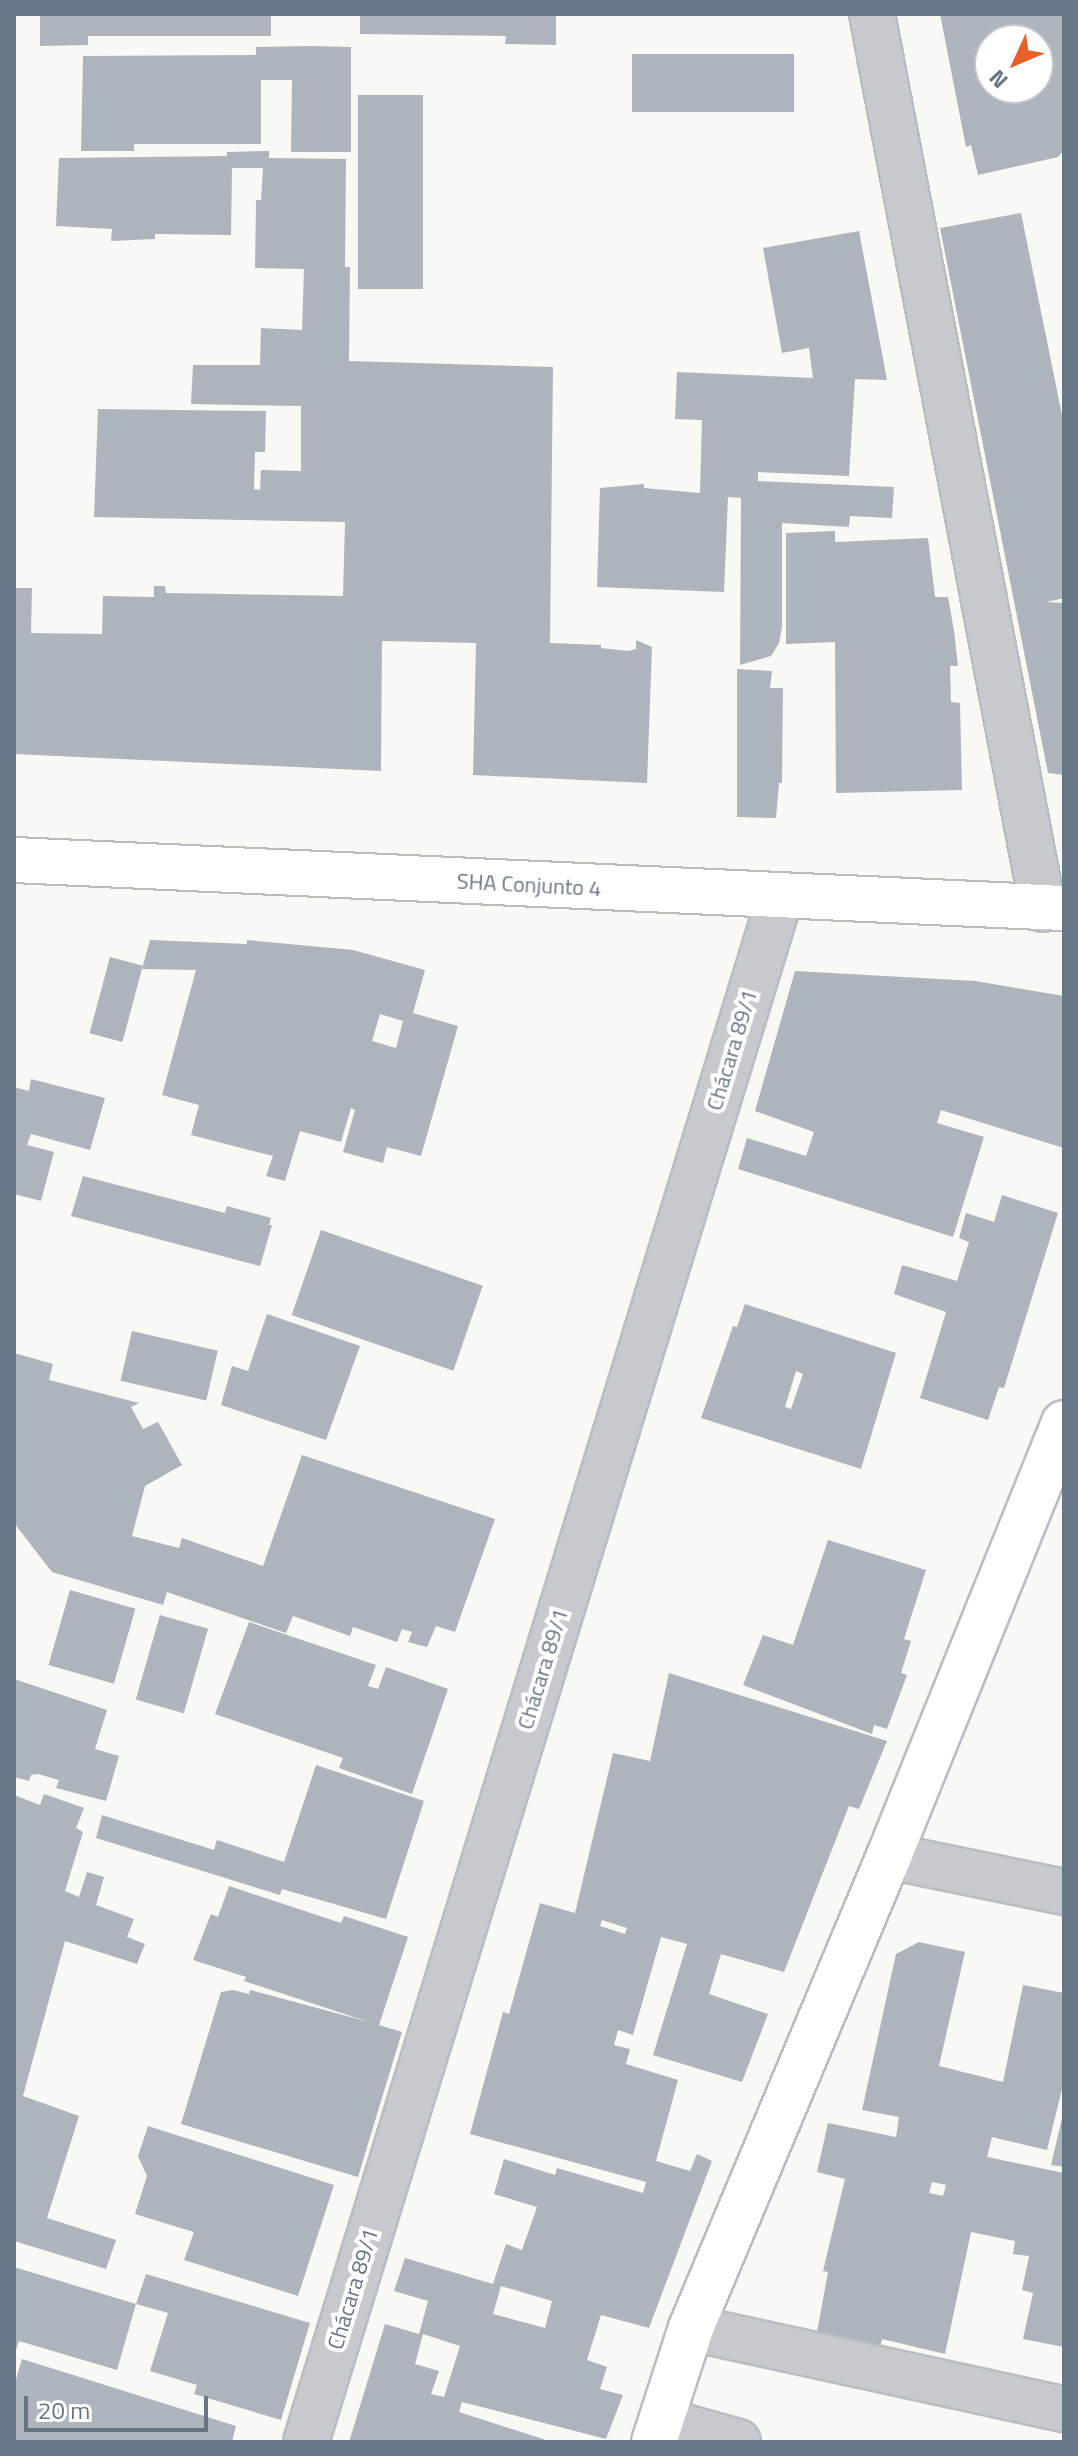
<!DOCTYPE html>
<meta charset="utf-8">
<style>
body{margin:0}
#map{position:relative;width:1078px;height:2456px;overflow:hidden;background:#f8f8f5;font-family:"Titillium Web",sans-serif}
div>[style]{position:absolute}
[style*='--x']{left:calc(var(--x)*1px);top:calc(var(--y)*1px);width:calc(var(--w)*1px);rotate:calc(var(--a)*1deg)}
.building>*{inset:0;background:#adb4bb;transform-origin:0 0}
.roads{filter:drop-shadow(2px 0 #b8bdc2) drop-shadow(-2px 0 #b8bdc2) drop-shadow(0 2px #b8bdc2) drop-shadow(0 -2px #b8bdc2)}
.street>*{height:44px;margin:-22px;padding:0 22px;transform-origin:22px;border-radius:22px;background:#c6c9cd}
.secondary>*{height:44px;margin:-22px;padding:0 22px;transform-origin:22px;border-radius:22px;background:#fff}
span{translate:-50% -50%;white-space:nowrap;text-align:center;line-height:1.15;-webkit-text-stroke:8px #fff;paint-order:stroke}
.street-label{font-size:22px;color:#677687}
.frame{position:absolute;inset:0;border:16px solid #677687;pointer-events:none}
.north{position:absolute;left:974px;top:24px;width:80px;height:80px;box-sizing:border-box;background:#fff;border:2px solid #c2c8cf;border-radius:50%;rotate:226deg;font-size:22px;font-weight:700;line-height:32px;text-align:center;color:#677687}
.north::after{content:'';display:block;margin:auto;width:28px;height:36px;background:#e66027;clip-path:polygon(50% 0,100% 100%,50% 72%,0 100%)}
.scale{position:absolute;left:24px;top:2396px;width:184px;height:36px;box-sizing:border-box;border:4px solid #677687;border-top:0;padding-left:10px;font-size:24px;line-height:28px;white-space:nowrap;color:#677687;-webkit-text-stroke:6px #fff;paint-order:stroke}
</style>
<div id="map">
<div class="building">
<div style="clip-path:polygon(40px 14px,271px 14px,271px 36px,88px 36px,88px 45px,40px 46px)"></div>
<div style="clip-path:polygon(360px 14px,556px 14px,556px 45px,505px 44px,506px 36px,360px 34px)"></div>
<div style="clip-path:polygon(evenodd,940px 14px,1064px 14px,1064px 150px,1058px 157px,978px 175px,971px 145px,966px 147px,940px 14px,990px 40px,1038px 40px,1038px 88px,990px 88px,990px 40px)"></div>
<div style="clip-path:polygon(312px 46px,351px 47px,351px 152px,291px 152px,292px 80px,261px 80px,261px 144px,134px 144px,134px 151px,81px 151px,83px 56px,256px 55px,256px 47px)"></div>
<div style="left:632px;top:54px;width:162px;height:58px"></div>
<div style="left:358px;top:95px;width:65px;height:194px"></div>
<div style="clip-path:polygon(269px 151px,269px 158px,346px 159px,345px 267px,350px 267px,349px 361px,553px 367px,550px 643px,601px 645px,601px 648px,628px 651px,636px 649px,636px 640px,652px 647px,647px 783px,473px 775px,476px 643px,382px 641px,381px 771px,14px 754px,14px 588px,32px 588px,31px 633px,102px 634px,103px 596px,154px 597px,154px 586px,165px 586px,166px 593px,343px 596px,345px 522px,94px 517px,98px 409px,266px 411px,265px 452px,255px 452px,254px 489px,260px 490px,261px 470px,301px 471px,301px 406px,191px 404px,193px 365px,260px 365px,261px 328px,302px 330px,304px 269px,255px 268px,256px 200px,261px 200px,263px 168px,232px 168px,231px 235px,155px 234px,155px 239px,111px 241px,112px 229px,56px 226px,59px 158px,227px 156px,227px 152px)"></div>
<div style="clip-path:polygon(1021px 213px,1064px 425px,1064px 598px,1046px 602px,1064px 603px,1064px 775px,1048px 773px,940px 228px)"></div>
<div style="clip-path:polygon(859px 231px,887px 380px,855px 379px,849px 476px,758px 472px,758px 481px,894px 487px,892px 518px,850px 516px,849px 527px,782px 523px,782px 627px,779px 643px,771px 656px,740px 665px,741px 498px,728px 497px,724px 592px,597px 587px,600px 488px,644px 484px,644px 488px,700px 493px,702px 420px,675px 419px,677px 372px,813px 378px,809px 348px,782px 353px,763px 248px)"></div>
<div style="clip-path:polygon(835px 531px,835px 542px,928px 538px,935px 597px,948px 597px,954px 631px,958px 666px,950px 666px,951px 702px,960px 703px,962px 790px,836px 793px,835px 642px,786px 644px,786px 533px)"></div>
<div style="clip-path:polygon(737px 669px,772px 671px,770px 688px,783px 688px,782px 783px,779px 783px,776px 818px,737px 817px)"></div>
<div style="clip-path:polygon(evenodd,150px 940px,247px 944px,247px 940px,353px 950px,425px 970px,413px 1013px,458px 1026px,421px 1156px,387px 1147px,383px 1163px,343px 1152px,355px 1110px,351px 1108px,341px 1142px,300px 1131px,285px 1181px,266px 1176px,273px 1156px,191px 1135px,199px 1105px,162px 1095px,196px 970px,142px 969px,150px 940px,380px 1014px,403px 1021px,396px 1048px,372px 1041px,380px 1014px)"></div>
<div style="left:110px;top:957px;width:34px;height:79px;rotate:15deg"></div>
<div style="clip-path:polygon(795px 971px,975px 981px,1064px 996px,1064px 1148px,941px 1110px,937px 1123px,984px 1137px,953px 1237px,738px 1169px,747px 1138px,806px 1156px,814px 1132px,755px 1111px)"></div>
<div style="clip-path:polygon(31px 1079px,105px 1098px,90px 1150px,31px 1134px,27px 1145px,54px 1152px,41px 1201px,14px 1194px,14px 1087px,29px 1091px)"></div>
<div style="clip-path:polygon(83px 1176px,225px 1213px,227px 1206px,271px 1218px,269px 1225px,272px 1225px,260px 1266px,71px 1216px)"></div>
<div style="clip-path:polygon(1002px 1195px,1058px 1213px,1004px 1388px,999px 1387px,988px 1420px,920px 1398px,946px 1312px,894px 1294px,902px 1265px,957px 1281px,969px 1242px,959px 1238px,966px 1213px,994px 1222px)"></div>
<div style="left:321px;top:1230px;width:171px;height:90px;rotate:19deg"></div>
<div style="clip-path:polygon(evenodd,745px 1304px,896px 1353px,861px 1469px,701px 1418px,733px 1326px,737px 1327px,745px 1304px,796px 1371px,803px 1374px,791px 1409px,785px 1407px,796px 1371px)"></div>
<div style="clip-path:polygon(267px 1314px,360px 1346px,326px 1440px,221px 1405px,232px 1366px,248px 1371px)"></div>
<div style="left:132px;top:1331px;width:88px;height:51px;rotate:13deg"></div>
<div style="clip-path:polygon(14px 1353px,53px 1364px,49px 1380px,139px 1403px,131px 1407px,143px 1429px,158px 1422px,182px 1465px,145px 1486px,132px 1536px,179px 1548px,182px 1538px,263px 1566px,302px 1455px,495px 1519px,455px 1632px,436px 1626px,427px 1647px,408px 1642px,412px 1632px,402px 1629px,397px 1642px,353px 1627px,350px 1636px,293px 1616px,286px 1633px,167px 1592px,163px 1605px,52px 1572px,14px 1523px)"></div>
<div style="clip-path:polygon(828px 1540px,926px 1570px,904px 1639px,911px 1641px,901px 1673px,907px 1675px,887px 1729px,874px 1725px,872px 1734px,743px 1685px,763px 1635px,793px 1645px)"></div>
<div style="left:70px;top:1590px;width:68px;height:78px;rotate:16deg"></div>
<div style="left:160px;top:1615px;width:50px;height:88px;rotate:16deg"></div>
<div style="clip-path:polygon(249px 1622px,376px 1665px,368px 1686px,378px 1689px,386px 1667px,448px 1689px,412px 1794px,339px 1768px,343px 1758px,215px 1714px)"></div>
<div style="clip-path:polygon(evenodd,669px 1673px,887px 1741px,859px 1809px,849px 1806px,784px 1972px,721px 1954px,709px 1994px,768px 2014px,742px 2082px,653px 2055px,687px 1944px,661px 1937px,633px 2035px,618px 2030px,614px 2045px,630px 2049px,626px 2064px,678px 2080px,656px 2161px,690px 2171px,697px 2154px,712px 2161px,649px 2328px,601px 2315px,587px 2360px,607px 2367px,600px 2389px,623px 2395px,606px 2439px,462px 2402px,459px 2412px,552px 2442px,349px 2442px,385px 2324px,419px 2334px,428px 2301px,394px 2291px,405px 2258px,493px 2284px,506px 2244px,522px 2250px,537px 2207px,494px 2194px,504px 2159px,555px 2175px,557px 2168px,643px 2193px,646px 2182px,470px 2134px,503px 2012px,509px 2014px,540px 1903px,575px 1913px,613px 1753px,650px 1761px,669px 1673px,602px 1920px,627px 1928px,625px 1934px,600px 1926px,602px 1920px,669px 1673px,501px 2286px,552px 2301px,545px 2328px,493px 2314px,501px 2286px,669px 1673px,423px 2334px,460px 2346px,444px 2397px,431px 2394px,439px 2371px,415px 2364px,423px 2334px)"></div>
<div style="clip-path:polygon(14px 1679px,107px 1710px,95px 1749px,119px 1756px,106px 1801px,56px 1788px,59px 1780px,38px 1774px,31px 1775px,29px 1781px,14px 1777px)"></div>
<div style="clip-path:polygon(316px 1765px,424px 1801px,386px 1919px,282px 1889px,280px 1895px,96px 1838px,102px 1815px,214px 1850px,217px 1840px,284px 1862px)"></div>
<div style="clip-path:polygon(44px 1794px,84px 1808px,76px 1828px,83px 1832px,65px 1891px,79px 1897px,87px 1872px,104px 1877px,96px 1905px,134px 1919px,127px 1937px,145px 1944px,137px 1964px,65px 1941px,23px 2096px,79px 2116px,47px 2218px,116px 2240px,106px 2269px,14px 2241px,14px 1795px,40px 1805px)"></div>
<div style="clip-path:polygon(229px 1886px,341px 1923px,344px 1916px,408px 1937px,379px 2025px,402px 2032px,358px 2177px,181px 2124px,221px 1992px,233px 1990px,249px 1994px,250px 1990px,369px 2022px,253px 1984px,244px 1981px,246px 1977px,193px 1960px,211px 1914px,218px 1917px)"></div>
<div style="clip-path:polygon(evenodd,919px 1942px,965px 1952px,939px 2066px,1003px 2082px,1023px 1985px,1064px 1993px,1064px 2081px,1047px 2150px,992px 2137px,987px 2157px,1064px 2173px,1064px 2347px,1023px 2339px,1033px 2293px,1022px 2290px,1029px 2256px,1013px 2254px,1015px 2241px,971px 2232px,945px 2354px,882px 2339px,878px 2358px,815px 2343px,828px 2272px,823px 2271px,845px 2179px,817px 2172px,828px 2123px,896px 2137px,899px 2117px,862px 2110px,896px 1954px,919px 1942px,932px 2182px,946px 2185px,943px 2196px,929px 2193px,932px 2182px)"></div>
<div style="clip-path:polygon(1063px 2114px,1064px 2114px,1064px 2167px,1051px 2165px)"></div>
<div style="clip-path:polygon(148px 2126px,334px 2185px,298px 2296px,184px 2260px,194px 2232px,135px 2214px,147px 2176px,138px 2156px)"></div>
<div style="clip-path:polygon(14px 2267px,136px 2304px,117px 2370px,19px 2341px,14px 2356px)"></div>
<div style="clip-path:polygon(146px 2274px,310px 2323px,281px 2420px,194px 2394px,197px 2385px,150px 2371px,168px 2313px,136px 2304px)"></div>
<div style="clip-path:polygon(22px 2359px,236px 2426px,232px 2442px,14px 2442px,14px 2386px)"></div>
</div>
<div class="roads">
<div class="street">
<div style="--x:872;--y:14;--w:911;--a:79.18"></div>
<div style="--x:889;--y:1856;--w:179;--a:11.6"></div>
<div style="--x:691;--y:2328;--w:382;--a:12.3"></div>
<div style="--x:663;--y:2421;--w:78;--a:15.6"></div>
<div style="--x:306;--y:2442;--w:1616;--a:-72.94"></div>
</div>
<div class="secondary">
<div style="--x:14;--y:860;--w:1051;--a:2.62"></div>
<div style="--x:654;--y:2442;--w:120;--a:-72"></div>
<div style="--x:691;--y:2328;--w:512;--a:-67.24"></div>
<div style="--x:889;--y:1856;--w:467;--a:-68"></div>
</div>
</div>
<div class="street-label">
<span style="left:529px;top:885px;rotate:3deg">SHA Conjunto 4</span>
<span style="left:732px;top:1050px;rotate:-73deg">Chácara 89/1</span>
<span style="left:543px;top:1669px;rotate:-73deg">Chácara 89/1</span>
<span style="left:353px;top:2289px;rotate:-73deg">Chácara 89/1</span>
</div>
<div class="frame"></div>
<div class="north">N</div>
<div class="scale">20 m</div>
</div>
